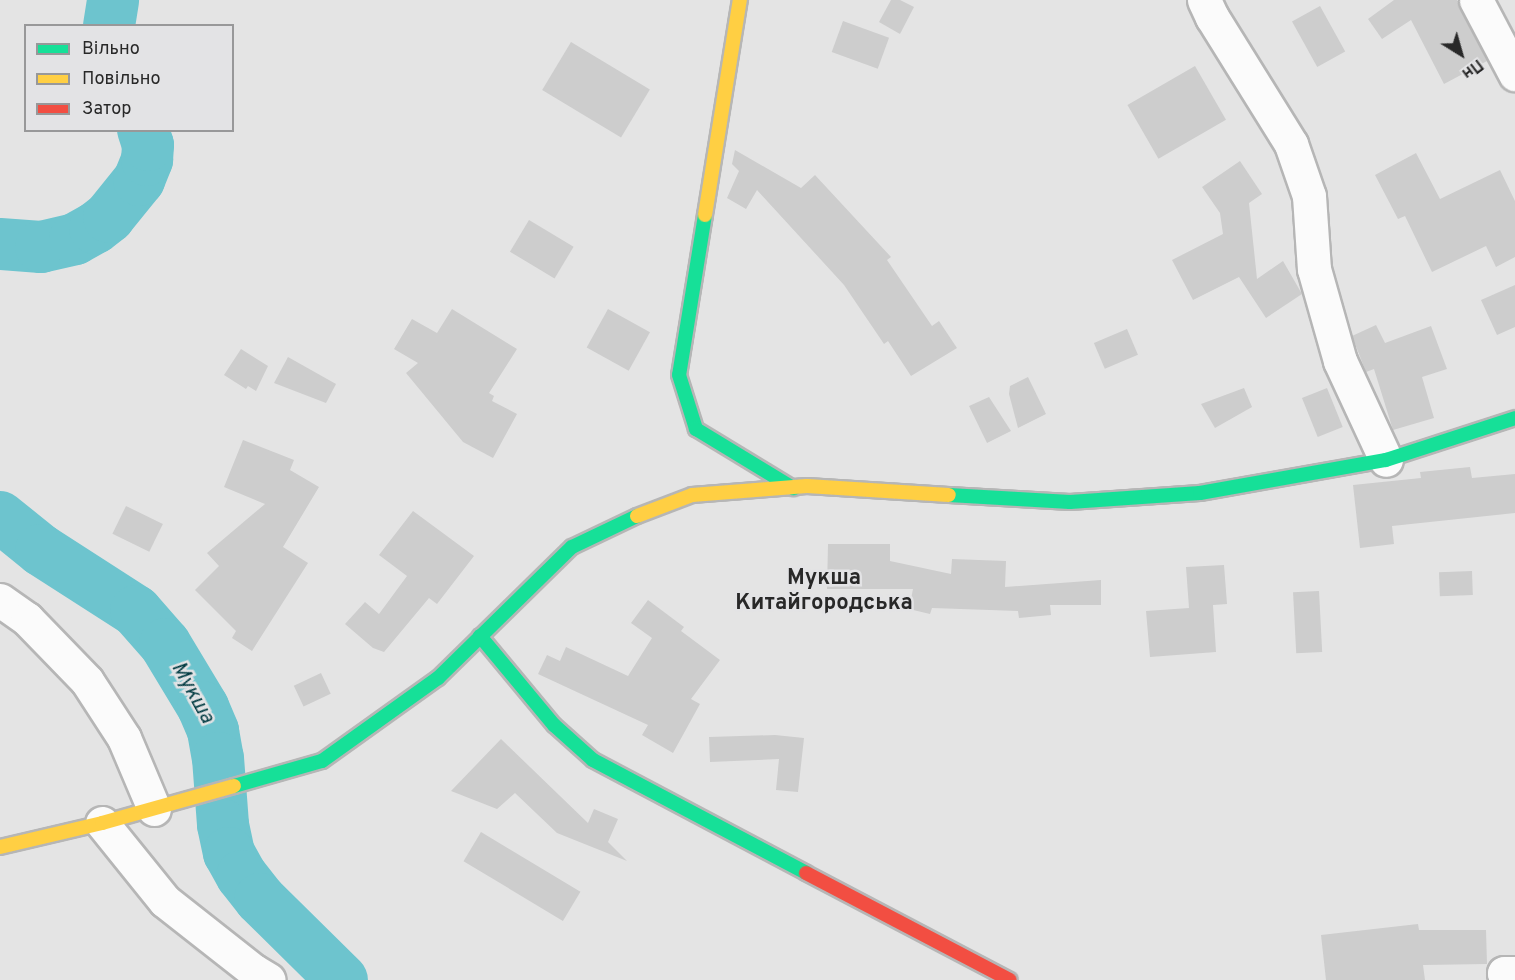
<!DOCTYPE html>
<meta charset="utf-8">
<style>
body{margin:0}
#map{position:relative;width:1515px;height:980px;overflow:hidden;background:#e4e4e4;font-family:Overpass,sans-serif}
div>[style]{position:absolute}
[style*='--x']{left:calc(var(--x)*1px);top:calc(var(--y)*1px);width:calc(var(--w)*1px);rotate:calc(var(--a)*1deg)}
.river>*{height:52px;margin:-26px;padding:0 26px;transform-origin:26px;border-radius:26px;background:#6dc4ce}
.building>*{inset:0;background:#cdcdcd;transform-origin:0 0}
.roads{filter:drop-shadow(2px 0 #b6b6b6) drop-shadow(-2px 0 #b6b6b6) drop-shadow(0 2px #b6b6b6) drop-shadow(0 -2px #b6b6b6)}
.street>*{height:33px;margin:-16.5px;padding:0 16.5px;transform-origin:16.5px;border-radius:16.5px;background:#fbfbfb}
.fast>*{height:14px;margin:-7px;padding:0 7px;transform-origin:7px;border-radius:7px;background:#16e098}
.slow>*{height:14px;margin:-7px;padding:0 7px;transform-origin:7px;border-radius:7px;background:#ffcf43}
.jam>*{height:14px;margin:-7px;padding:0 7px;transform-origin:7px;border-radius:7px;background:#f24e42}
span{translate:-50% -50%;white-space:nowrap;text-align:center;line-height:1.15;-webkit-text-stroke:5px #e3e3e5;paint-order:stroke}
.water-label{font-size:21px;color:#013b42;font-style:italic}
.quarter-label{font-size:22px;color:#282828;font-weight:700}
.legend{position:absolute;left:24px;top:24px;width:210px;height:108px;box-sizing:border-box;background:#e3e3e5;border:2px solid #989899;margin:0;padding:8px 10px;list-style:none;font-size:18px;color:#282828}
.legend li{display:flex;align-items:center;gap:12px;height:30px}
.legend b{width:30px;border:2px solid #989899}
.north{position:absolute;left:1431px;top:24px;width:60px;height:60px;-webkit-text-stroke:4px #e3e3e5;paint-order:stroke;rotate:143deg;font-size:16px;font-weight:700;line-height:24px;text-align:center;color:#282828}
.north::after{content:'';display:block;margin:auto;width:21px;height:27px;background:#282828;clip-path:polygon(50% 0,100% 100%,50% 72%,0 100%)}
</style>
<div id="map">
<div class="river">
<div style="--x:109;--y:26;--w:26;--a:-81"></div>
<div style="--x:0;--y:244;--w:41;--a:4.2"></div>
<div style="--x:41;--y:247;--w:35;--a:-13"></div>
<div style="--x:75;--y:239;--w:23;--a:-29"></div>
<div style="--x:95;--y:228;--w:18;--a:-38"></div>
<div style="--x:109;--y:217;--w:48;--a:-51"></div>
<div style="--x:139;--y:180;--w:22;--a:-68"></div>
<div style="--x:147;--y:160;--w:15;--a:-86"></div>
<div style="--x:148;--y:145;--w:16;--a:-108"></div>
<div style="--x:0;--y:517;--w:53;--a:38.8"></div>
<div style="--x:41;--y:550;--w:113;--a:32.7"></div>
<div style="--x:136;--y:611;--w:44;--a:48.7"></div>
<div style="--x:165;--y:644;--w:74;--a:58.9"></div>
<div style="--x:203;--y:707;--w:26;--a:67"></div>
<div style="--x:213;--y:731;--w:27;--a:80"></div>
<div style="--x:218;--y:758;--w:67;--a:85.7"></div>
<div style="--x:223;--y:825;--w:29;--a:78"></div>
<div style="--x:229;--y:853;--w:26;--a:61"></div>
<div style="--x:242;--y:876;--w:29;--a:52"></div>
<div style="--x:260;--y:899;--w:115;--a:44.6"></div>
</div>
<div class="building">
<div style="clip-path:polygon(891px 0,900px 0,914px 7px,900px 34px,879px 22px)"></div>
<div style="clip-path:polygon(1394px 0,1457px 0,1487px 61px,1444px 84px,1411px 20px,1382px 39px,1368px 19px)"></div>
<div style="left:1320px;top:6px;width:52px;height:32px;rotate:61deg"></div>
<div style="left:843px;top:21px;width:49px;height:33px;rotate:20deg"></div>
<div style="left:571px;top:42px;width:92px;height:56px;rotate:31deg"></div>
<div style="left:1195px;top:66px;width:62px;height:78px;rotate:60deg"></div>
<div style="clip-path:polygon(735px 150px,801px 188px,815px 175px,891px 257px,887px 260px,932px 326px,939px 321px,957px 348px,911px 376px,888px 341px,884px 344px,844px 285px,757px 190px,746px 209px,727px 198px,739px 171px,732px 164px)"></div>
<div style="clip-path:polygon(1416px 153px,1440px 199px,1500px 170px,1515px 201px,1515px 257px,1496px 267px,1486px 246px,1432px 272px,1405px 216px,1398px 219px,1375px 175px)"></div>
<div style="clip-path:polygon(1240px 161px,1262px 194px,1249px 203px,1257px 279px,1283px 261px,1302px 294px,1266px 318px,1239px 277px,1193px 300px,1172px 260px,1223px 234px,1220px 213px,1202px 187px)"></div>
<div style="left:529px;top:220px;width:52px;height:37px;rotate:31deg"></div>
<div style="clip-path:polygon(1515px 285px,1515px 327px,1497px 335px,1481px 300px)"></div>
<div style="clip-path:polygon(452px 309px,517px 349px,489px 393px,494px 396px,492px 401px,517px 414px,493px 458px,463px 442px,406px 373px,418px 363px,394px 349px,412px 319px,437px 333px)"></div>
<div style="left:608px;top:309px;width:48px;height:44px;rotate:29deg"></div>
<div style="clip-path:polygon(1376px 325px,1385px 343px,1431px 326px,1447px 369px,1422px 377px,1434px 418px,1393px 430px,1374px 369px,1366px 372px,1352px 336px)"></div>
<div style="left:1127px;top:329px;width:28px;height:36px;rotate:67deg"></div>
<div style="clip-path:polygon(241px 349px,268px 366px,256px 391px,248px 386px,246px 389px,224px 375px)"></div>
<div style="clip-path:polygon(288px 357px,336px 384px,326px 403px,274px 383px)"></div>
<div style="clip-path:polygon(1028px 377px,1046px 414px,1018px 428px,1009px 394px,1010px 386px)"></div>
<div style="clip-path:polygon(1244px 388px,1252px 407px,1215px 428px,1201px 404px)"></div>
<div style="left:1327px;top:388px;width:42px;height:27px;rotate:68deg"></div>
<div style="clip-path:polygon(989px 397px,1011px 431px,987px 443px,969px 406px)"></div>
<div style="clip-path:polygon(243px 440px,294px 460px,290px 470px,319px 487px,283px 547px,308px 563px,252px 651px,232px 638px,236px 631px,195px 590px,219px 566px,207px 553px,265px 504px,224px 487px)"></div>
<div style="clip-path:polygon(1470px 467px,1472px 478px,1515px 474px,1515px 513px,1392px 526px,1394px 544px,1360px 548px,1353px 485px,1421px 478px,1420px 472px)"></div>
<div style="left:126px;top:506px;width:41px;height:31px;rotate:26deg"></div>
<div style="clip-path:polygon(413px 511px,474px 556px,437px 604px,429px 598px,384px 652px,373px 648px,345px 624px,365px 602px,379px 614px,407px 576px,379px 555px)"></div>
<div style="clip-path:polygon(828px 544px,890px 544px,890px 561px,951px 574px,952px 559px,1006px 561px,1005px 587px,1101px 580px,1101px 605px,1050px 605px,1051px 615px,1019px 618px,1018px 611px,932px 608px,930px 614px,909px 609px,913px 589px,827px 589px)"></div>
<div style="clip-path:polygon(1224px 565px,1227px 604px,1213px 605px,1216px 652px,1150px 657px,1146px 611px,1189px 608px,1186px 567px)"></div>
<div style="left:1472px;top:571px;width:24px;height:33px;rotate:88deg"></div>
<div style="left:1319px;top:591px;width:61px;height:26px;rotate:87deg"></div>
<div style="clip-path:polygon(648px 600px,684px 627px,681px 631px,720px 660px,691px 699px,700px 704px,673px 753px,642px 735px,648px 725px,538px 674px,547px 655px,560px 661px,566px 647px,628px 676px,652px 638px,631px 623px)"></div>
<div style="left:321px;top:673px;width:23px;height:30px;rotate:65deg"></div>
<div style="clip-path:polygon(775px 735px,804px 738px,798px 792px,776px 790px,779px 759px,710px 762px,709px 737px)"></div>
<div style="clip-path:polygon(501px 739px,588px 823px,594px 809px,618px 819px,608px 842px,627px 861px,557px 833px,515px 793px,497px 809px,451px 791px)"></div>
<div style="left:481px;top:832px;width:116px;height:34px;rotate:31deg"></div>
<div style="clip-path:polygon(1418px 924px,1419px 930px,1486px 930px,1487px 964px,1423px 965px,1425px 980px,1326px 980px,1321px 935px)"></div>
</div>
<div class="roads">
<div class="street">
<div style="--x:1204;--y:0;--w:19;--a:65"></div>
<div style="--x:1212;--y:17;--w:150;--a:58.1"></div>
<div style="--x:1291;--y:144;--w:55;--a:70.9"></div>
<div style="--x:1309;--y:196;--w:73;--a:86.1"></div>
<div style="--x:1314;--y:269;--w:96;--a:74.2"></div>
<div style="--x:1340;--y:361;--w:109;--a:65.1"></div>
<div style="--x:1476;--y:0;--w:84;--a:62.2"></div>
<div style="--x:0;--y:600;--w:33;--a:35"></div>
<div style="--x:27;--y:619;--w:86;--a:45.9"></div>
<div style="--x:87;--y:681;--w:68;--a:57"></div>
<div style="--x:124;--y:738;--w:77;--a:67.1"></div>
<div style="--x:102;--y:823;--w:100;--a:51.1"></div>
<div style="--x:165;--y:901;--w:113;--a:38.2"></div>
<div style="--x:254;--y:971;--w:17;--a:31"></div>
<div style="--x:1506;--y:980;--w:7;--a:-106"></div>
<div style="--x:1504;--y:973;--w:11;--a:0"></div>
</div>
<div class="fast">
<div style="--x:705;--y:215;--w:162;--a:99.2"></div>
<div style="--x:679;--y:375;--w:57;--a:72.5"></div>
<div style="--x:696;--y:429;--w:114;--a:31.3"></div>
<div style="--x:949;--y:495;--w:121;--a:3.3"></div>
<div style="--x:1070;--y:502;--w:130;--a:-4"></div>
<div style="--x:1200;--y:493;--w:189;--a:-10.1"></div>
<div style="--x:1386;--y:460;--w:136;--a:-18"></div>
<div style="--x:480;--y:636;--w:116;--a:50.3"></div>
<div style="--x:554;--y:725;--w:52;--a:41.9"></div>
<div style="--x:593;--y:760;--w:241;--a:27.9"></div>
<div style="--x:234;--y:786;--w:91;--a:-15.9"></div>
<div style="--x:322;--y:761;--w:143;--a:-35.6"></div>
<div style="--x:438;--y:678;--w:187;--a:-44.4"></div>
<div style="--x:572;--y:547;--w:72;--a:-25.5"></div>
</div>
<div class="slow">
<div style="--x:705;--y:215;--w:218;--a:-80.8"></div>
<div style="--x:637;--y:516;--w:59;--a:-20.9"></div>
<div style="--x:692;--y:495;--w:115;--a:-4.5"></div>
<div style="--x:807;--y:486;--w:142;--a:3.6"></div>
<div style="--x:0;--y:847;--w:105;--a:-13.2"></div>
<div style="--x:102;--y:823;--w:137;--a:-15.7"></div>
</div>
<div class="jam">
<div style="--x:806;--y:873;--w:230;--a:27.7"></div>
</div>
</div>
<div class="water-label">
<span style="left:192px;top:693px;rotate:61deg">Мукша</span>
</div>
<div class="quarter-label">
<span style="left:824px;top:591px">Мукша<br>Китайгородська</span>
</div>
<ul class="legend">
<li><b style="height:8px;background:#16e098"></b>Вільно</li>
<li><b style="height:8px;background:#ffcf43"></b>Повільно</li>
<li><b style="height:8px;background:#f24e42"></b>Затор</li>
</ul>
<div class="north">Пн</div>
</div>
